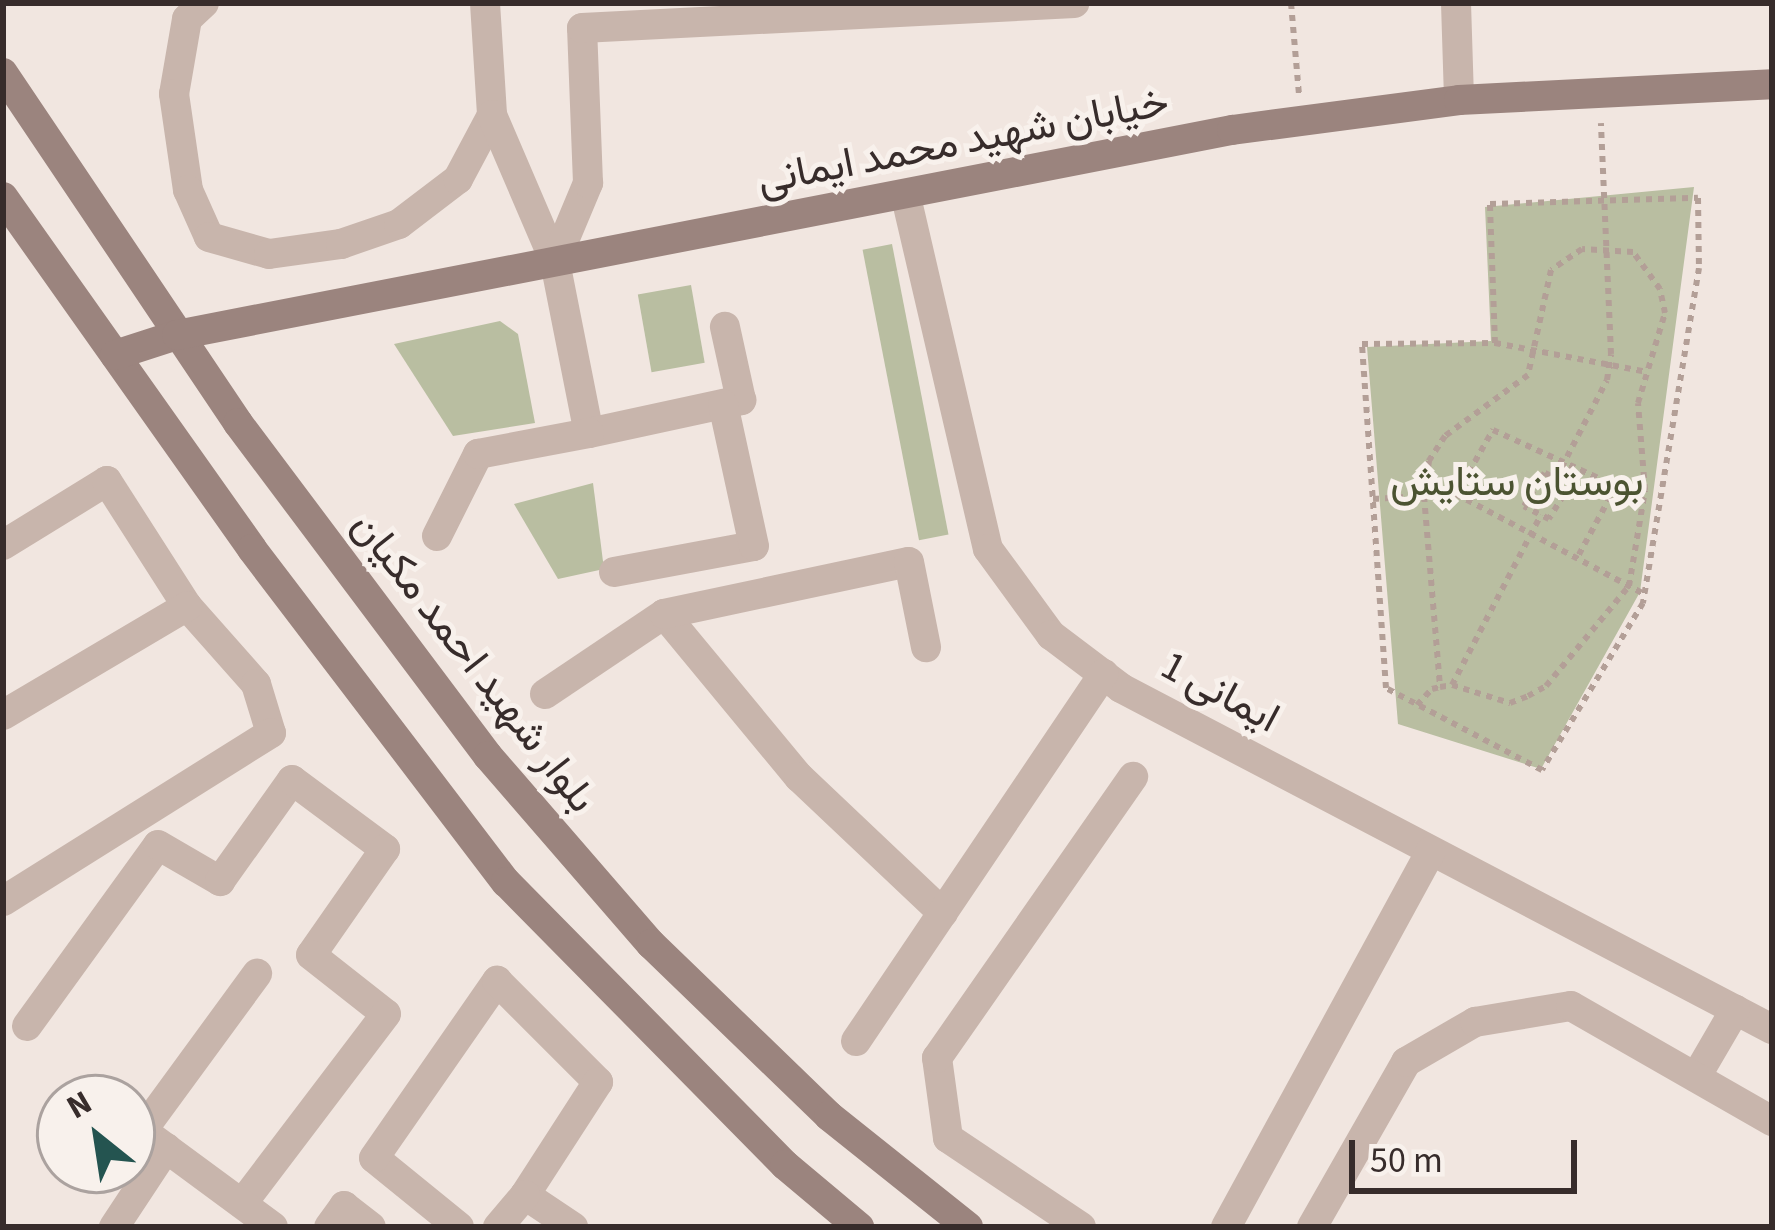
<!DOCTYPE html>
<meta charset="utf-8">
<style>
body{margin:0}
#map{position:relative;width:1775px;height:1230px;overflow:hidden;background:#f1e6e0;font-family:"Source Sans 3",Vazirmatn,sans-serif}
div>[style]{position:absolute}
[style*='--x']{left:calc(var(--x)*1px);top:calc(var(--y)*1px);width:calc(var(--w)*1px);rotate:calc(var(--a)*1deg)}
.green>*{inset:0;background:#b9bea1;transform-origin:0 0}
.path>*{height:6px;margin-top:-3px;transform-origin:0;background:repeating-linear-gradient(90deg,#b39f97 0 6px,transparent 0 12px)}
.street>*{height:30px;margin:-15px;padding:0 15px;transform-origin:15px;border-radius:15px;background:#c8b5ac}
.secondary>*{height:30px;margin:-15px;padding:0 15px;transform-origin:15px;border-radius:15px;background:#9b847e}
span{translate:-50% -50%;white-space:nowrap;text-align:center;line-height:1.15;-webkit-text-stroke:10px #f8f1ec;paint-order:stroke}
.street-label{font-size:42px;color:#372c2b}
.park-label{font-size:42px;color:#4b5331}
.frame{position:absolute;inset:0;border:6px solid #372c2b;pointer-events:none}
.north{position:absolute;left:36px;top:1074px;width:120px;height:120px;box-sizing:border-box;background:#f8f1ec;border:3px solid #aba29f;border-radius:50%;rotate:330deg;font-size:33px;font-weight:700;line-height:48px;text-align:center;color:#372c2b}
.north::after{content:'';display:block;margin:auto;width:42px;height:54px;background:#245450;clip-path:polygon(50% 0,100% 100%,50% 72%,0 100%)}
.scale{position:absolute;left:1349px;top:1140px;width:228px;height:54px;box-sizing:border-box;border:6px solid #372c2b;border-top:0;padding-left:15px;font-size:36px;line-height:42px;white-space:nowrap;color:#372c2b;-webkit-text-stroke:9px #f8f1ec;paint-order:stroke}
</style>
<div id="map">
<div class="green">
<div style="clip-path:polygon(1694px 187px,1640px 592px,1541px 769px,1398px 724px,1367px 347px,1491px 341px,1485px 207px)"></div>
<div style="left:892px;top:244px;width:296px;height:30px;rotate:79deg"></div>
<div style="left:691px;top:285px;width:79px;height:54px;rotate:80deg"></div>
<div style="clip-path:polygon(500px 321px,518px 334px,535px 423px,453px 436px,394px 344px)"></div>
<div style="clip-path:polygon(593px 483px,604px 569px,558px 579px,514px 504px)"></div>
</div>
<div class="path">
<div style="--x:1291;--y:3;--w:92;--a:85"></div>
<div style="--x:1698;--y:198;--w:70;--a:89.2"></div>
<div style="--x:1699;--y:268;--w:340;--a:99.5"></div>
<div style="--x:1643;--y:603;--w:195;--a:121.2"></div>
<div style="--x:1542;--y:770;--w:176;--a:-152.3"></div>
<div style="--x:1386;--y:688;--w:345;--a:-94"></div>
<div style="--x:1362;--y:344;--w:133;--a:-0.4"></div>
<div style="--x:1495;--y:343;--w:139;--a:-92.1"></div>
<div style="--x:1490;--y:204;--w:208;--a:-1.7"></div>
<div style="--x:1495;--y:343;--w:155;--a:10.8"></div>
<div style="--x:1545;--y:473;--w:28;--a:26"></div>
<div style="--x:1570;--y:485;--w:40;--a:122"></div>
<div style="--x:1549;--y:519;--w:28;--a:-153"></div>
<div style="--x:1524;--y:506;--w:39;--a:-58"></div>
<div style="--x:1556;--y:478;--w:110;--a:-62.5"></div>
<div style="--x:1607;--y:380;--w:26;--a:-81"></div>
<div style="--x:1611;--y:354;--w:231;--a:-92.5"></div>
<div style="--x:1457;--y:493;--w:73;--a:-60.3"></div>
<div style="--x:1493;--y:430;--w:135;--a:24.5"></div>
<div style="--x:1616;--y:486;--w:82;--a:118.4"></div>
<div style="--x:1373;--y:499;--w:83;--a:-3.4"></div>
<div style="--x:1456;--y:494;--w:213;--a:28"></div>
<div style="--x:1452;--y:685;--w:192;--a:-62.4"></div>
<div style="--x:1417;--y:705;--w:22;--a:-47"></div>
<div style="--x:1432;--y:689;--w:8;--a:-14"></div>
<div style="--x:1440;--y:687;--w:12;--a:-9"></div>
<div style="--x:1452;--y:685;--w:61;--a:17.2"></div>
<div style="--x:1510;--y:703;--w:19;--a:-21"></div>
<div style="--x:1528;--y:696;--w:21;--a:-29"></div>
<div style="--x:1546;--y:686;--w:130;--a:-50.3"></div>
<div style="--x:1629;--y:586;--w:97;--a:-80.5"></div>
<div style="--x:1645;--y:490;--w:87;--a:-94.6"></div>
<div style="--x:1638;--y:403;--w:94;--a:-73.3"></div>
<div style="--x:1665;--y:313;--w:25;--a:-102"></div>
<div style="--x:1660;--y:289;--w:46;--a:-126.1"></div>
<div style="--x:1633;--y:252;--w:51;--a:-176.6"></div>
<div style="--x:1582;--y:249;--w:37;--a:146"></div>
<div style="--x:1551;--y:270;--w:107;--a:102.4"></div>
<div style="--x:1528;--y:375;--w:103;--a:143.7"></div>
<div style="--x:1445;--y:436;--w:30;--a:123"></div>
<div style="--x:1429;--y:461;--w:35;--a:98"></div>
<div style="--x:1424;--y:496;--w:192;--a:85.2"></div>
</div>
<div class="street">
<div style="--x:204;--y:3;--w:23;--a:137"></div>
<div style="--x:187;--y:19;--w:76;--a:99.8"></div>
<div style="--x:174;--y:94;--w:97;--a:81.7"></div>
<div style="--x:188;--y:190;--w:51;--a:65.9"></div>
<div style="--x:209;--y:237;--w:62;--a:15.8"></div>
<div style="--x:269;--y:254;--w:73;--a:-7.9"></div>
<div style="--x:341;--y:244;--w:61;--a:-19"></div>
<div style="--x:399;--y:224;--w:74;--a:-37.3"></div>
<div style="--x:458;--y:179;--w:72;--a:-62"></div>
<div style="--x:485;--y:3;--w:112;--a:86.4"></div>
<div style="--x:492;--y:115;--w:160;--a:66.8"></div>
<div style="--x:555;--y:262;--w:174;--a:78.8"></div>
<div style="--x:589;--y:433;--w:156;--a:-12.2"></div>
<div style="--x:741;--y:400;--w:75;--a:-102.4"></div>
<div style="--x:1456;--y:3;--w:97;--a:88.2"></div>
<div style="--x:906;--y:197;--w:361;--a:76.9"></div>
<div style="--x:988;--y:549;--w:107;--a:53.8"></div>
<div style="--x:1051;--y:635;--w:88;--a:37.1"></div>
<div style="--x:1121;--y:688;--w:735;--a:27.65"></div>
<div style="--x:555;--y:262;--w:86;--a:-67.3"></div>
<div style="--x:588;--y:183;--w:155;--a:-92.2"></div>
<div style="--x:582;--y:28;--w:493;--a:-2.9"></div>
<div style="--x:437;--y:536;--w:92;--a:-63.4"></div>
<div style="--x:478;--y:454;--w:113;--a:-10.7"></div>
<div style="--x:3;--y:545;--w:122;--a:-31.6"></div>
<div style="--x:107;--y:481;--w:148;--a:57.4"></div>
<div style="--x:187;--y:606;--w:104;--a:48.5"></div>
<div style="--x:256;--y:684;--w:51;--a:73"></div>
<div style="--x:271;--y:733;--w:316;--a:147.9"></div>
<div style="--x:614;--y:572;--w:142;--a:-10.5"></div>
<div style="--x:754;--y:546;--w:145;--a:-102.3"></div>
<div style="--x:664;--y:614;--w:212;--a:50.4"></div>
<div style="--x:799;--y:777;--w:198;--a:43.4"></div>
<div style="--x:545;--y:694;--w:143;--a:-33.9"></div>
<div style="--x:664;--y:614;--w:250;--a:-12"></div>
<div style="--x:909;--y:562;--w:87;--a:78.7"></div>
<div style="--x:3;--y:715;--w:214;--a:-30.6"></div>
<div style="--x:27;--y:1026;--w:223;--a:-54.1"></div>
<div style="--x:158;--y:845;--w:72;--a:30.1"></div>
<div style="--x:220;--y:881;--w:124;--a:-54.5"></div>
<div style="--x:292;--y:780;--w:116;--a:36.6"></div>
<div style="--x:385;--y:849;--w:129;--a:124.9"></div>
<div style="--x:311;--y:955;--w:95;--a:38.2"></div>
<div style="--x:386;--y:1014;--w:238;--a:127.2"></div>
<div style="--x:856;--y:1041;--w:443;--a:-56"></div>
<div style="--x:1696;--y:1077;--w:78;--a:-59.8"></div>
<div style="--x:96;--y:1096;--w:3;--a:45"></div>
<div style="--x:132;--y:1123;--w:175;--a:36.4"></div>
<div style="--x:142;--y:1131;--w:195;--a:-53.8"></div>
<div style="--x:114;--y:1227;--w:95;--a:-56.6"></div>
<div style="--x:329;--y:1227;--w:26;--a:-54"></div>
<div style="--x:344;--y:1206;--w:34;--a:38"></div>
<div style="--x:459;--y:1227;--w:109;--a:-140.9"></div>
<div style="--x:374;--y:1158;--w:216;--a:-55.2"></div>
<div style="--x:497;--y:981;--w:143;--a:45"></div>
<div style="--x:598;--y:1082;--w:135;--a:122.9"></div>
<div style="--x:525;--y:1195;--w:58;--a:33.7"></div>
<div style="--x:498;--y:1227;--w:42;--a:-49.8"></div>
<div style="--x:1081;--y:1227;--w:160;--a:-146.2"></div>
<div style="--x:948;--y:1138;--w:81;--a:-97.8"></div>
<div style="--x:937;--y:1058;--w:343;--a:-55.1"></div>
<div style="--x:1226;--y:1227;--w:428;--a:-61.4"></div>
<div style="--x:1312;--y:1227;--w:190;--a:-60.3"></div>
<div style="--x:1406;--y:1062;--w:80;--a:-30.1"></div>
<div style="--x:1475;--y:1022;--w:97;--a:-9.5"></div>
<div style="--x:1571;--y:1006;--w:232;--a:29.8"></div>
</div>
<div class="secondary">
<div style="--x:3;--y:73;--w:422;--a:56.1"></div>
<div style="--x:238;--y:423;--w:416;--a:53.1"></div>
<div style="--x:488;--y:756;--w:249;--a:49.1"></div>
<div style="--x:651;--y:944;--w:248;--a:44"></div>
<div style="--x:829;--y:1116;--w:178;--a:38.6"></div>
<div style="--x:3;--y:197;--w:431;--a:54.7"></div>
<div style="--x:252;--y:549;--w:419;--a:52.7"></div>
<div style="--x:506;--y:882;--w:397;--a:45.4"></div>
<div style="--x:785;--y:1165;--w:97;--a:40"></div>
<div style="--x:115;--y:355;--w:65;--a:-17.9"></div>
<div style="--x:177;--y:335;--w:1075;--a:-11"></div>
<div style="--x:1232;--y:130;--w:229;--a:-7.5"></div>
<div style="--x:1459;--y:100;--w:313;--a:-2.9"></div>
</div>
<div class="street-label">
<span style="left:963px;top:141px;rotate:-11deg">خیابان شهید محمد ایمانی</span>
<span style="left:474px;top:662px;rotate:52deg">بلوار شهید احمد مکیان</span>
<span style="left:1220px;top:692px;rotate:28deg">ایمانی 1</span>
</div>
<div class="park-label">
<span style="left:1517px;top:482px">بوستان ستایش</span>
</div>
<div class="frame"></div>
<div class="north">N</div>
<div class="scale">50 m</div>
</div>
